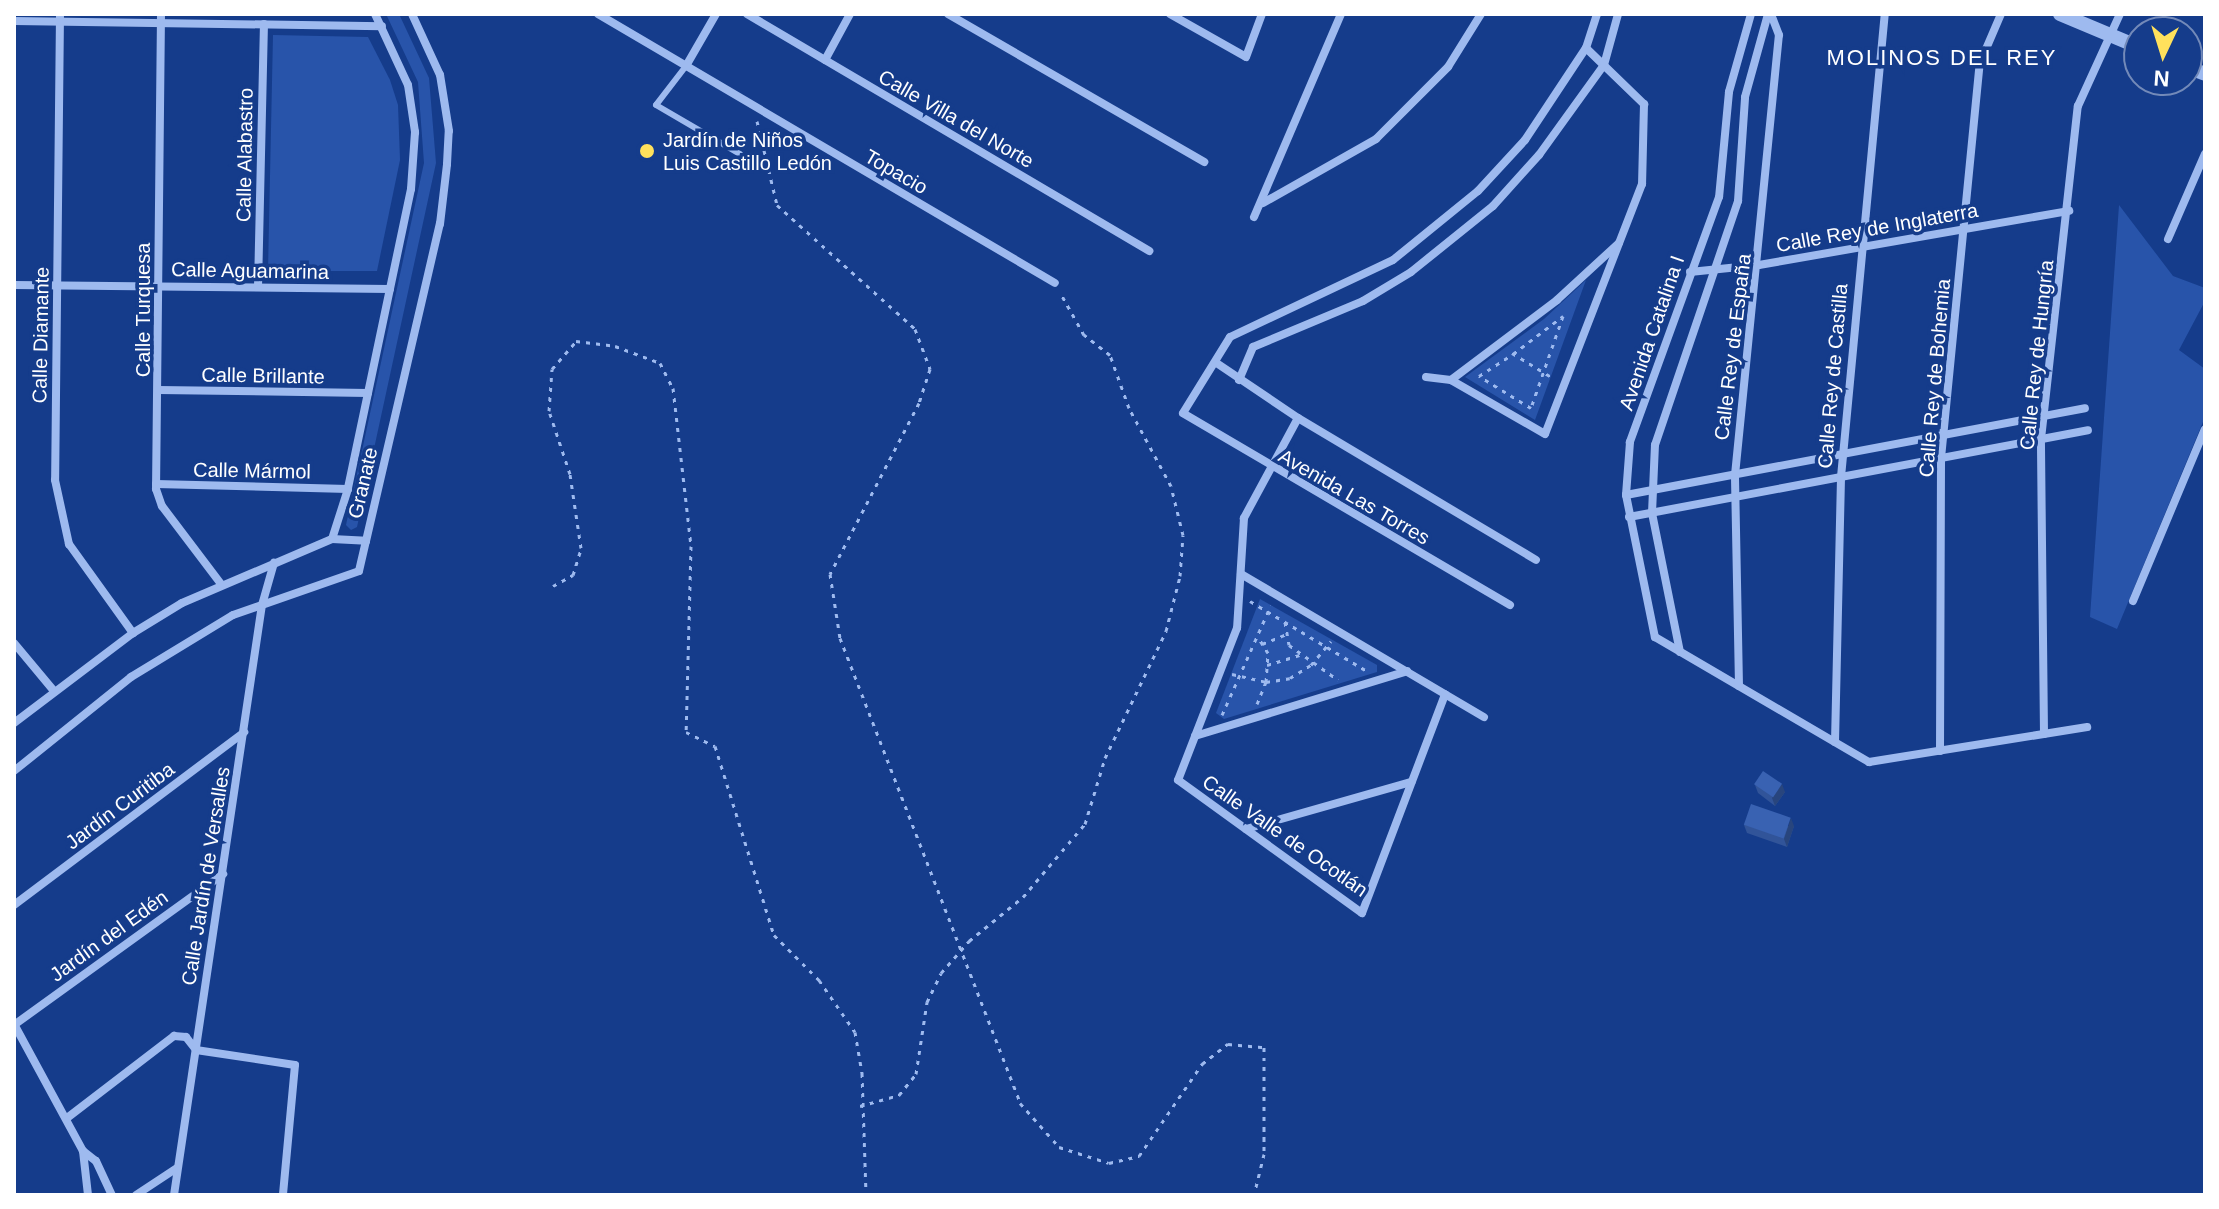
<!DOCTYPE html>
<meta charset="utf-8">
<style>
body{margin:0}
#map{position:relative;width:2219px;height:1209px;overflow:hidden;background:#153c8b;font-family:Helvetica,sans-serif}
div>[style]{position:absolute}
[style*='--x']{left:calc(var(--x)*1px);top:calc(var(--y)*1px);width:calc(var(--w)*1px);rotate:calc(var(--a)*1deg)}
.green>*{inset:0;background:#2854aa}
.path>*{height:3px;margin-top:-1.5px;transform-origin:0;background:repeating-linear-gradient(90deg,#9ebaef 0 4px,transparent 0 10px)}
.service>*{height:6px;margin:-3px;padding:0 3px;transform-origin:3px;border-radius:3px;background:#9ebaef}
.minor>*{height:8px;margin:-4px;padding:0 4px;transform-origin:4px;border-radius:4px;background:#9ebaef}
.tertiary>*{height:14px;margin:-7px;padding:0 7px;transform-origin:7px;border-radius:7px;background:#9ebaef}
.wall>*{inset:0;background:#315499}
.shaded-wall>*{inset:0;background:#28457d}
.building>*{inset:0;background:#3962b2;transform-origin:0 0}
.dots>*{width:22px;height:22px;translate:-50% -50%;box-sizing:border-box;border:4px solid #153c8b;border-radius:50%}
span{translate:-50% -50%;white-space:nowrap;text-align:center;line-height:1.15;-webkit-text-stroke:7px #153c8b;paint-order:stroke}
.street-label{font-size:20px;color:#fff}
.poi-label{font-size:20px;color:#fff}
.left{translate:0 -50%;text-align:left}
.neighbourhood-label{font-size:22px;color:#fff;letter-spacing:2px}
.frame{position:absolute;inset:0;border:16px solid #fff;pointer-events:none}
.north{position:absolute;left:2123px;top:16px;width:80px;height:80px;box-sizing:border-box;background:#153c8b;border:2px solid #738ab9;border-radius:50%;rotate:184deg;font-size:22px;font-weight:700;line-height:32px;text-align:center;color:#fff}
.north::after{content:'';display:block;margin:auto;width:28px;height:36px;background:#ffe15c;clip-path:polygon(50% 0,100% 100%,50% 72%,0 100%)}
</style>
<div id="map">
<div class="green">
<div style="clip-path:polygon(386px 14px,399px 14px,429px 78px,436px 163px,357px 527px,351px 530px,346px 525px,424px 163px,418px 82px)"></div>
<div style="clip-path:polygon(273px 35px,368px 37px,390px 80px,398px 105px,400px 160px,377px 271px,268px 271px)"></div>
<div style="clip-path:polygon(2119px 205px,2173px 276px,2205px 288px,2205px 301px,2179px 350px,2205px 369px,2205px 417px,2117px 629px,2090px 617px)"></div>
<div style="clip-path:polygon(1586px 280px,1535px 420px,1465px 377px,1544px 319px)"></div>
<div style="clip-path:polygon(1260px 599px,1377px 665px,1377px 672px,1224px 719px,1216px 713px)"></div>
</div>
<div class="path">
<div style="--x:757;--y:121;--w:86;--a:76.6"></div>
<div style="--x:777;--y:205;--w:186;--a:41.9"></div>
<div style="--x:915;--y:329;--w:43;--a:69.4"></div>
<div style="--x:930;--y:369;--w:36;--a:108"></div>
<div style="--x:919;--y:403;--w:193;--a:117.5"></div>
<div style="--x:830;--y:574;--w:65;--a:81.1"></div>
<div style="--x:840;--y:638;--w:499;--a:68.8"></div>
<div style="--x:1020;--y:1103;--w:59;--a:48.4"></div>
<div style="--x:1059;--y:1147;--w:52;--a:17.7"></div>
<div style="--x:1109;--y:1163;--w:31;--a:-13"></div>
<div style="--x:1139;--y:1156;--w:112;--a:-55.6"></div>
<div style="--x:1202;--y:1064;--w:33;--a:-38"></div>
<div style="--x:1228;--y:1044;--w:36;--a:5"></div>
<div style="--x:1264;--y:1047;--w:107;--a:90"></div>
<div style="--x:1264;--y:1154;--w:42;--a:103.7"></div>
<div style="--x:1563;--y:316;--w:97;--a:109.2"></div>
<div style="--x:1531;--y:408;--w:61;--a:-148.4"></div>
<div style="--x:1479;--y:376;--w:40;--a:-32.9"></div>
<div style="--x:1513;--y:354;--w:63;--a:-37.2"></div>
<div style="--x:1512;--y:353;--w:48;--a:31.4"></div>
<div style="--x:553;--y:586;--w:23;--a:-29"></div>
<div style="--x:573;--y:575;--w:28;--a:-73"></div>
<div style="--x:581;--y:548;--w:75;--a:-98.5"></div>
<div style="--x:570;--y:474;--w:66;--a:-108.4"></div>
<div style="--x:549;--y:411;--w:42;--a:-85.9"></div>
<div style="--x:552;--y:369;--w:37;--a:-49"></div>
<div style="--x:576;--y:341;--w:39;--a:7"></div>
<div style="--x:615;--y:346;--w:48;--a:20.7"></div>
<div style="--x:660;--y:363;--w:28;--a:63"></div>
<div style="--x:673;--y:388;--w:159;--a:83.5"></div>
<div style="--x:691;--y:546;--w:186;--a:91.5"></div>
<div style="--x:686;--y:732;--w:32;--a:26"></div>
<div style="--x:715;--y:746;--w:198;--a:72.7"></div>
<div style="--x:774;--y:935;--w:64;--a:45"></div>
<div style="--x:819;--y:980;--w:63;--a:55.3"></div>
<div style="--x:855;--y:1032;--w:42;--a:80.3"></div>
<div style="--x:862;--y:1073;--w:122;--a:88.1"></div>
<div style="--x:1250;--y:601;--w:136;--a:30.9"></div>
<div style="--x:1285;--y:622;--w:23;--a:80"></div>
<div style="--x:1289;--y:645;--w:60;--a:35.5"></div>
<div style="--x:1262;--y:644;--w:27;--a:-22"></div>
<div style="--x:1267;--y:665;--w:34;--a:-17"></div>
<div style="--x:1232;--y:674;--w:35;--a:13"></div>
<div style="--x:1266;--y:682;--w:24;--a:-9"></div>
<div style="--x:1290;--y:678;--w:25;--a:-32"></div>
<div style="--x:1311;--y:665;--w:31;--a:-50"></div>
<div style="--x:1257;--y:704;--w:24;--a:-68"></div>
<div style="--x:1266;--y:682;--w:29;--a:-86"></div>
<div style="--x:1268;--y:653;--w:19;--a:-122"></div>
<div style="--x:1222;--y:715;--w:120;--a:-66"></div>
<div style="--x:860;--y:1106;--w:41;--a:-15.8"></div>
<div style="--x:899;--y:1095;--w:27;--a:-51"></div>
<div style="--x:916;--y:1074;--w:73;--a:-81.3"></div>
<div style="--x:927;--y:1002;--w:32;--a:-64"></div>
<div style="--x:941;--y:973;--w:43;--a:-48.8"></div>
<div style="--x:969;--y:941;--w:70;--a:-39.2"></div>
<div style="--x:1023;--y:897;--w:96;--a:-49.7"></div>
<div style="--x:1085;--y:824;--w:69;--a:-73.1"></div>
<div style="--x:1105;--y:758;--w:141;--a:-64.3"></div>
<div style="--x:1166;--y:631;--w:57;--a:-75.7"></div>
<div style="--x:1180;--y:576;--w:41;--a:-85.8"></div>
<div style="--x:1183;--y:535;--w:50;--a:-103.8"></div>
<div style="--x:1171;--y:486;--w:89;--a:-118.3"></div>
<div style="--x:1129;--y:408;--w:56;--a:-109.7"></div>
<div style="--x:1110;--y:355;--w:33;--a:-142"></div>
<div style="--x:1084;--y:335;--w:47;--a:-119.3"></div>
</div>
<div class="service">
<div style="--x:686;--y:66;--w:49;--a:127.6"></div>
<div style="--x:656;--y:105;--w:97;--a:30.3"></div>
</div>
<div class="minor">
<div style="--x:60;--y:14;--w:466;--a:90.6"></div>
<div style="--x:55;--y:480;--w:66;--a:77.7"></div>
<div style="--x:69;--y:544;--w:110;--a:54.3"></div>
<div style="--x:161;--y:14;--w:475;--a:90.6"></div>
<div style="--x:156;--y:489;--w:18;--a:71"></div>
<div style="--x:162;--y:506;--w:98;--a:52.9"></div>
<div style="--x:375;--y:14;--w:78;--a:65.1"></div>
<div style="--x:408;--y:85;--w:48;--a:81.5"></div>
<div style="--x:415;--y:132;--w:57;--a:94"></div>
<div style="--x:411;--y:189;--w:307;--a:101.9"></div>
<div style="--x:348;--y:489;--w:52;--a:107.7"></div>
<div style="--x:332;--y:539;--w:34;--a:3"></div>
<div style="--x:366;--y:541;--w:326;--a:-76.9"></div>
<div style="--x:440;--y:224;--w:60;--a:-83.3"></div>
<div style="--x:447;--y:164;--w:33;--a:-87"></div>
<div style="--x:449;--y:131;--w:57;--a:-99.1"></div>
<div style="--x:440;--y:75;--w:67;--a:-114.7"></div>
<div style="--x:598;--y:14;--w:530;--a:30.48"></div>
<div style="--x:747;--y:14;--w:467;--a:30.5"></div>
<div style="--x:948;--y:14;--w:296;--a:30"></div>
<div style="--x:1170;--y:14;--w:87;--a:29.5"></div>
<div style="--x:1246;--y:57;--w:46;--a:-69.6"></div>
<div style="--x:1751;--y:14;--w:81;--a:105.8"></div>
<div style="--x:1729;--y:92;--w:105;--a:95.4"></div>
<div style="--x:1719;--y:197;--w:261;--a:110"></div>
<div style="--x:1630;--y:442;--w:53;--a:94.3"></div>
<div style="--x:1626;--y:495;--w:145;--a:78.5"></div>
<div style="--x:1655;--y:637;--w:248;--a:30.3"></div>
<div style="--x:1869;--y:762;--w:221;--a:-9.1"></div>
<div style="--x:14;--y:21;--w:368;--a:0.8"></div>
<div style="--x:1586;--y:48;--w:81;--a:44"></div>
<div style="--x:1644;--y:104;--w:80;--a:91.4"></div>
<div style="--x:1642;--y:184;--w:268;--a:111.2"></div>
<div style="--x:1545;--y:434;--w:108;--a:-150.1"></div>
<div style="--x:1451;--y:380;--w:133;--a:-37"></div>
<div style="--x:1557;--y:300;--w:84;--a:-42.6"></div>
<div style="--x:825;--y:60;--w:52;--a:-61.5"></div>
<div style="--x:686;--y:66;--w:60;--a:-60"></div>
<div style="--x:1263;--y:203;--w:130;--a:-29.5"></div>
<div style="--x:1376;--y:139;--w:102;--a:-45"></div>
<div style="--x:1448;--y:67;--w:62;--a:-58.1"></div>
<div style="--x:1254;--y:217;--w:221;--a:-66.8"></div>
<div style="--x:2168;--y:239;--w:93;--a:-66.5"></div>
<div style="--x:1690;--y:272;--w:69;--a:-5.8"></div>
<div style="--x:1759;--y:265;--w:315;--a:-9.9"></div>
<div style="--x:14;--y:285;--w:376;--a:0.6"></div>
<div style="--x:258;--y:287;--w:263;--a:-88.7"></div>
<div style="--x:1218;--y:364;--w:97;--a:34"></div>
<div style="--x:1298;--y:418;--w:277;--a:30.8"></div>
<div style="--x:1426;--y:377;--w:25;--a:7"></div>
<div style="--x:1239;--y:380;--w:36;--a:-67"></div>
<div style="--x:1253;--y:347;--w:119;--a:-22.7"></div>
<div style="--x:1363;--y:301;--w:56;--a:-31.1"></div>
<div style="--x:1411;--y:272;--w:105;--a:-38.8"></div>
<div style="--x:1493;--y:206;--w:69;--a:-48"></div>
<div style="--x:1539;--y:155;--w:111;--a:-54.2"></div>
<div style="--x:1604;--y:65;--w:53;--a:-74.6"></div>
<div style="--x:158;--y:390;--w:210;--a:0.8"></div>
<div style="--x:1298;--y:418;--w:114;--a:118.4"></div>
<div style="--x:1244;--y:518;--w:110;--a:93.6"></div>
<div style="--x:1237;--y:628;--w:163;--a:111.2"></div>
<div style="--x:1178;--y:780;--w:227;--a:35.9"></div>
<div style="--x:1362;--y:913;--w:234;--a:-69.2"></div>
<div style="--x:156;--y:484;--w:192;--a:1.5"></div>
<div style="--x:1626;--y:495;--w:467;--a:-10.7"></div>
<div style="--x:1629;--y:517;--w:467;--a:-10.7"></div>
<div style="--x:1241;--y:574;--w:282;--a:30.5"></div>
<div style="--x:2133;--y:601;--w:186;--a:-67.3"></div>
<div style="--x:1510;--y:605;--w:379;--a:-149.6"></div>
<div style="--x:1183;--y:413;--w:89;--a:-58.3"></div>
<div style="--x:1230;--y:337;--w:180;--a:-25.3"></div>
<div style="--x:1393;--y:260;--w:109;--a:-39.1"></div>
<div style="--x:1478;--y:191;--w:69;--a:-47.3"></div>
<div style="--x:1525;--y:140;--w:110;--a:-56.5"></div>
<div style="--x:1586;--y:48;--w:36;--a:-72"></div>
<div style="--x:14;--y:643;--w:62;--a:50.2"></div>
<div style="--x:1680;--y:652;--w:142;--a:-101.4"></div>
<div style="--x:1652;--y:513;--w:68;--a:-87.5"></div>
<div style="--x:1655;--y:445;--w:258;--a:-71.2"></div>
<div style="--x:1738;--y:201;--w:104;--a:-86.1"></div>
<div style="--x:1745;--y:97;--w:86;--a:-74.5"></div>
<div style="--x:1739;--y:686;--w:211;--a:-91.1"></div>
<div style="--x:1735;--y:475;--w:442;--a:-84.3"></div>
<div style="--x:1779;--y:35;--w:22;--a:-111"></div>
<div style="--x:14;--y:723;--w:149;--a:-37.1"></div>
<div style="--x:133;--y:633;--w:57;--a:-31.5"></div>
<div style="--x:182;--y:603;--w:163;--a:-23.1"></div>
<div style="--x:2044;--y:734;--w:295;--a:-90.6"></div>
<div style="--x:2041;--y:439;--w:335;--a:-83.7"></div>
<div style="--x:2078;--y:106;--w:101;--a:-65.5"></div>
<div style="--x:1195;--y:736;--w:222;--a:-17"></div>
<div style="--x:1835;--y:742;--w:265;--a:-88.7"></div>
<div style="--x:1841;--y:477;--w:465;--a:-84.6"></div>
<div style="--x:1940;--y:751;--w:293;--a:-89.8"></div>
<div style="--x:1941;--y:458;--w:397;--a:-84.4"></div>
<div style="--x:1980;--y:63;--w:53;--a:-66.8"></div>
<div style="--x:14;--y:771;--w:150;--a:-38.8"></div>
<div style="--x:131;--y:677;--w:119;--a:-31.3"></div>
<div style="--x:233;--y:615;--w:133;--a:-19.2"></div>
<div style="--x:359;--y:571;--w:31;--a:-77"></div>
<div style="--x:1246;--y:829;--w:172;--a:-15.9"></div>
<div style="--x:14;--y:905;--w:288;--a:-36.9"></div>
<div style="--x:14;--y:1024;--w:145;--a:61.5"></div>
<div style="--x:83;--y:1151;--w:44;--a:83.5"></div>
<div style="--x:14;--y:1025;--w:258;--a:-35.8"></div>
<div style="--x:67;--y:1118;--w:135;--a:-37.5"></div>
<div style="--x:174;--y:1036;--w:12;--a:5"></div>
<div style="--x:186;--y:1037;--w:16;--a:52"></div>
<div style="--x:196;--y:1050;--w:100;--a:8.6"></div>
<div style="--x:295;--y:1065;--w:131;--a:95.3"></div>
<div style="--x:83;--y:1151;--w:16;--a:38"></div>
<div style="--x:96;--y:1161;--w:38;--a:65"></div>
<div style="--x:136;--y:1195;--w:49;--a:-33.4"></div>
<div style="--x:174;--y:1195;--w:597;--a:-81.52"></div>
<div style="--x:262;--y:605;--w:44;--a:-74.1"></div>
</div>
<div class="tertiary">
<div style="--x:2060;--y:14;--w:86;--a:22.7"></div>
<div style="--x:2187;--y:67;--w:19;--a:21"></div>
</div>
<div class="wall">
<div style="clip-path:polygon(1755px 785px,1785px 792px,1775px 806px,1758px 793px)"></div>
<div style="clip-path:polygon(1744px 825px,1794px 826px,1787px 847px,1747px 833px)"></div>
</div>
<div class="shaded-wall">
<div style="clip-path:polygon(1782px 784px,1785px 792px,1775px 806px,1772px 798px)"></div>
<div style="clip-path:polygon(1791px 818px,1794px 826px,1787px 847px,1784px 839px)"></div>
</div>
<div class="building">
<div style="left:1763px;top:771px;width:23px;height:16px;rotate:34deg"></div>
<div style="left:1751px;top:804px;width:42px;height:22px;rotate:19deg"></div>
</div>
<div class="dots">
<div style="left:647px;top:151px;background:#ffe15c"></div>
</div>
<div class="street-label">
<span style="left:956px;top:119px;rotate:30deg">Calle Villa del Norte</span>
<span style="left:245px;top:155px;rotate:-89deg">Calle Alabastro</span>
<span style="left:896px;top:172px;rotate:30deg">Topacio</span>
<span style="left:1877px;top:228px;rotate:-10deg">Calle Rey de Inglaterra</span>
<span style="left:250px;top:271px;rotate:1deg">Calle Aguamarina</span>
<span style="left:143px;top:310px;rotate:-90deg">Calle Turquesa</span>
<span style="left:1652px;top:333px;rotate:-71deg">Avenida Catalina I</span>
<span style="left:41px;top:335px;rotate:-89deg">Calle Diamante</span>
<span style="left:1733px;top:347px;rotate:-83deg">Calle Rey de España</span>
<span style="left:2037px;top:355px;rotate:-84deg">Calle Rey de Hungría</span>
<span style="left:263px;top:376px;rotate:1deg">Calle Brillante</span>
<span style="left:1833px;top:376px;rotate:-85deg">Calle Rey de Castilla</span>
<span style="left:1935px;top:378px;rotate:-85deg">Calle Rey de Bohemia</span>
<span style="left:252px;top:471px;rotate:1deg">Calle Mármol</span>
<span style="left:363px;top:483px;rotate:-77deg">Granate</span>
<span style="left:1354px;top:497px;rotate:30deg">Avenida Las Torres</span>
<span style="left:120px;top:806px;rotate:-37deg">Jardín Curitiba</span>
<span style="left:1285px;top:836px;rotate:35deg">Calle Valle de Ocotlán</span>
<span style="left:206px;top:876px;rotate:-81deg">Calle Jardín de Versalles</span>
<span style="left:109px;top:936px;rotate:-36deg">Jardín del Edén</span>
</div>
<div class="poi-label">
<span class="left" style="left:663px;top:152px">Jardín de Niños<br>Luis Castillo Ledón</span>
</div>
<div class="neighbourhood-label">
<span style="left:1942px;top:58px">MOLINOS DEL REY</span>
</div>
<div class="frame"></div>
<div class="north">N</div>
</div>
